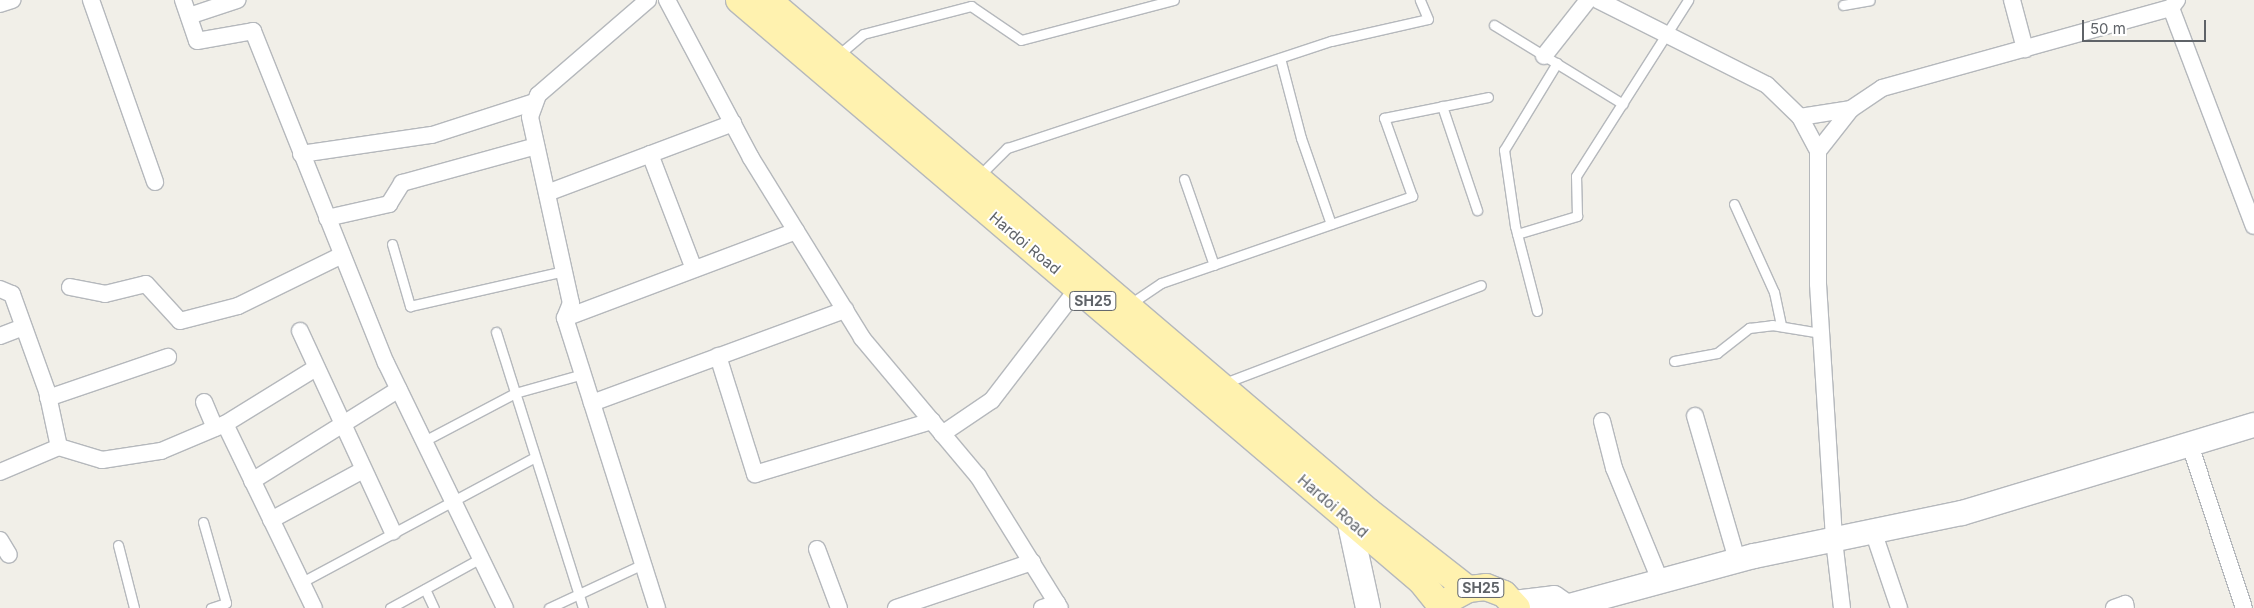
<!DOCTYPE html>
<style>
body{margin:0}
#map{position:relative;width:2254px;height:608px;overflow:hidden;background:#f1efe8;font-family:Inter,sans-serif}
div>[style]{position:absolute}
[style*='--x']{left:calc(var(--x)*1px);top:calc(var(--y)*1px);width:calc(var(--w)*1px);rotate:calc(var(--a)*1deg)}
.roads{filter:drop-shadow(1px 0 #b5b8bc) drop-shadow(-1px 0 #b5b8bc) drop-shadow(0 1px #b5b8bc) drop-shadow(0 -1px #b5b8bc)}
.lane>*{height:9px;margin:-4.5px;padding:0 4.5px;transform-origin:4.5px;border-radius:4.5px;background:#fff}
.street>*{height:16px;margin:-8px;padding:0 8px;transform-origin:8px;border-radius:8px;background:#fff}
.secondary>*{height:24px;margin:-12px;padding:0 12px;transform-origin:12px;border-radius:12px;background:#fff}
.primary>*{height:26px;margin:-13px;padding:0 13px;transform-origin:13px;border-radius:13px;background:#fff2af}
span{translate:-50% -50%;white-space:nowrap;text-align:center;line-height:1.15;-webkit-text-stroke:4px #fff;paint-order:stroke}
.shield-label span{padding:1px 4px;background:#fff;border:1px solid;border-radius:4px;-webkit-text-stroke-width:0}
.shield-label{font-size:14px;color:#5f6368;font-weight:700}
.street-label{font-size:15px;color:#5f6368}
.scale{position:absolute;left:2082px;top:20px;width:124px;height:22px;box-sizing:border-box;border:2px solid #5f6368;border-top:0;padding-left:6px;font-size:15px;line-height:18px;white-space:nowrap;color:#5f6368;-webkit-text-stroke:4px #fff;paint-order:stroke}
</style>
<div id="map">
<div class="roads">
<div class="lane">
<div style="--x:1843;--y:5;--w:27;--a:-10"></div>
<div style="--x:1494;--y:25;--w:151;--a:31.5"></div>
<div style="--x:837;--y:56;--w:34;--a:-40"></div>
<div style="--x:863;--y:34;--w:112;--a:-14.5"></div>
<div style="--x:971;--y:6;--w:60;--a:34.2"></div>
<div style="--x:1021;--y:40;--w:158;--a:-14.7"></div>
<div style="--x:1280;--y:58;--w:83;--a:75.3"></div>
<div style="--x:1301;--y:138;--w:91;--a:70.8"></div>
<div style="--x:1442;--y:106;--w:110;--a:71.4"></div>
<div style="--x:979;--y:176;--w:40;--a:-45"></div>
<div style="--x:1007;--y:148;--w:341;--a:-18.3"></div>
<div style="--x:1331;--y:41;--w:99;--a:-12.8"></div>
<div style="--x:1428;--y:19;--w:21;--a:-113"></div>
<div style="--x:1184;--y:179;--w:91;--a:70.8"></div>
<div style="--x:1734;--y:204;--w:97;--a:65.6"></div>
<div style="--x:1774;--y:292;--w:35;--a:78"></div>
<div style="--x:1517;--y:234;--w:63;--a:-16.7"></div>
<div style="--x:1577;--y:216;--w:40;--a:-91.4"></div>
<div style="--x:1576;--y:176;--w:209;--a:-57.5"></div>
<div style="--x:392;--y:244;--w:65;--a:73.8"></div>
<div style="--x:410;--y:306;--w:158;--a:-12.8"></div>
<div style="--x:1130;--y:304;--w:37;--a:-34"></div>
<div style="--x:1161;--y:283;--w:266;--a:-19.1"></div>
<div style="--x:1412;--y:196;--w:83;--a:-109.7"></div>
<div style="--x:1384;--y:118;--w:106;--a:-11.4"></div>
<div style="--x:1537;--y:311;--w:88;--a:-104.5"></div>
<div style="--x:1515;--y:226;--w:77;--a:-98.2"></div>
<div style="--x:1504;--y:150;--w:102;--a:-58.7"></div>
<div style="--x:496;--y:332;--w:289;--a:72.5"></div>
<div style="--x:1674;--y:361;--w:44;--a:-10.5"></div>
<div style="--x:1717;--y:353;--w:41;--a:-38"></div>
<div style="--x:1749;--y:328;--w:23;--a:-7"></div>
<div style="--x:1772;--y:325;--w:50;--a:9.3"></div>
<div style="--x:1222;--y:384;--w:277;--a:-20.9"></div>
<div style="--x:424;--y:441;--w:103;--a:-27.8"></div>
<div style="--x:515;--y:393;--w:71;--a:-15.6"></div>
<div style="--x:203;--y:522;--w:84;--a:74.1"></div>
<div style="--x:226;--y:603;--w:16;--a:162"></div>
<div style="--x:118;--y:545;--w:65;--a:75.7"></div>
<div style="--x:302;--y:582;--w:264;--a:-28.2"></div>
<div style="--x:425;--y:589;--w:21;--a:65"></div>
<div style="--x:390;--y:608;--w:104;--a:-28.8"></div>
<div style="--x:549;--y:608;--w:104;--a:-25.1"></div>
</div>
<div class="street">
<div style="--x:91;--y:0;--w:193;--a:70.6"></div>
<div style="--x:183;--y:0;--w:43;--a:71.1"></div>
<div style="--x:197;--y:41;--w:57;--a:-10.1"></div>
<div style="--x:253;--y:31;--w:358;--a:68.2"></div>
<div style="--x:386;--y:363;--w:272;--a:64.1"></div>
<div style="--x:648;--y:0;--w:145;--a:139.2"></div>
<div style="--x:538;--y:95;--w:23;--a:110"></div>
<div style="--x:530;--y:117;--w:190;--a:77.6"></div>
<div style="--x:571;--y:303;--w:16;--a:112"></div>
<div style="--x:565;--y:318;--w:304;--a:72.4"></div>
<div style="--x:667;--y:0;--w:179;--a:62"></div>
<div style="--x:751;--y:158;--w:211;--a:58.3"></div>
<div style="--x:862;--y:338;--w:180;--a:50"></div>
<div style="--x:978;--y:476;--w:155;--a:58.2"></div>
<div style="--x:1598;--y:0;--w:189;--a:26.7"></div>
<div style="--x:1767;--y:85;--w:46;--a:44.1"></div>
<div style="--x:1800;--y:117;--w:38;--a:62"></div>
<div style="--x:1818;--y:151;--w:133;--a:90"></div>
<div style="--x:1818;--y:284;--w:256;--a:86.4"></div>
<div style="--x:1834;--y:540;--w:68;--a:83.3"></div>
<div style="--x:2012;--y:0;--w:51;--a:75.1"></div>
<div style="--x:0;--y:4;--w:13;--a:-18"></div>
<div style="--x:2171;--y:8;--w:233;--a:69.2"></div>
<div style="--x:189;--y:16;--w:51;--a:-18.4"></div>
<div style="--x:1544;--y:56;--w:71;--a:-51.8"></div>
<div style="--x:1800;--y:117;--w:52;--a:-8.9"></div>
<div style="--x:1818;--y:151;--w:53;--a:-51.8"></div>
<div style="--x:1851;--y:109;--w:37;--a:-34"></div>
<div style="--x:1882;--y:88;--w:300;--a:-15.5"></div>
<div style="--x:2171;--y:8;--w:10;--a:-53"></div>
<div style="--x:301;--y:154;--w:132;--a:-8.3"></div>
<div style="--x:432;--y:135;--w:108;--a:-17.8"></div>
<div style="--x:650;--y:154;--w:123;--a:69.1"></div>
<div style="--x:547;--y:193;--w:199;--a:-20.6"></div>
<div style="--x:327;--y:218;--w:64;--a:-12.7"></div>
<div style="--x:389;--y:204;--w:25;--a:-58"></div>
<div style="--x:402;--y:183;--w:139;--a:-15.4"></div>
<div style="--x:70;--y:287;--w:36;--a:11"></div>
<div style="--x:105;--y:294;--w:42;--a:-13.7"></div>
<div style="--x:146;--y:284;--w:50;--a:47.4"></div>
<div style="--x:180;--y:321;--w:60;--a:-14.5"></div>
<div style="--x:238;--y:306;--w:116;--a:-26.1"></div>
<div style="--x:0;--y:289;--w:13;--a:23"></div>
<div style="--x:12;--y:294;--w:103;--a:70.2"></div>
<div style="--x:47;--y:391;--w:57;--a:77.9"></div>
<div style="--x:565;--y:318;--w:247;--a:-20.6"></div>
<div style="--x:300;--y:331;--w:221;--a:65.2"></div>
<div style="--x:0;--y:336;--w:25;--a:-21"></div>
<div style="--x:718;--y:356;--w:124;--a:72.6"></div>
<div style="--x:755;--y:474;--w:185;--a:-16.7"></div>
<div style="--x:48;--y:398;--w:127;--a:-18.9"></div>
<div style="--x:204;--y:402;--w:28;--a:67"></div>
<div style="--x:592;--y:403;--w:270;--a:-20.2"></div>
<div style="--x:1695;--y:416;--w:150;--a:73.7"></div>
<div style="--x:1602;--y:421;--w:49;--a:75.7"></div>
<div style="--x:1614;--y:468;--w:121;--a:67.7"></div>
<div style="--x:225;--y:424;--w:204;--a:64.2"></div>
<div style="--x:942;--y:434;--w:60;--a:-34.2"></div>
<div style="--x:992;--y:400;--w:141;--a:-52.5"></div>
<div style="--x:2190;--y:445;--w:172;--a:71.7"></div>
<div style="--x:0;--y:472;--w:64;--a:-23"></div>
<div style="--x:59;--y:447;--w:45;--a:16.8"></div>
<div style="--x:102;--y:460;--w:60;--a:-8.7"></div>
<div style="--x:161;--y:451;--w:69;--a:-22.9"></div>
<div style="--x:225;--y:424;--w:105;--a:-31.7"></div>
<div style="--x:252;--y:481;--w:173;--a:-32"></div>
<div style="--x:271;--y:520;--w:105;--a:-28.5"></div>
<div style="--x:1873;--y:531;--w:81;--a:71.3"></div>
<div style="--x:0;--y:540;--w:17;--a:59"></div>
<div style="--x:817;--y:549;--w:63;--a:69.6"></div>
<div style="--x:896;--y:608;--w:144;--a:-18.7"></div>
<div style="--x:1042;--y:608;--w:16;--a:-18"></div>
<div style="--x:2114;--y:608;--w:12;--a:-20"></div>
<div style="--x:2125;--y:604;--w:4;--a:76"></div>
</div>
<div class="secondary">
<div style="--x:1355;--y:511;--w:11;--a:124"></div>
<div style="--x:1349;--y:520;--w:90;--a:77.8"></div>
<div style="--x:1514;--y:603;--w:40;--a:-7.1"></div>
<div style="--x:1554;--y:598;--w:12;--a:35"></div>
<div style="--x:1562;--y:608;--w:199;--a:-15.2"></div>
<div style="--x:1754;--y:556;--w:212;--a:-11.7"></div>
<div style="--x:1962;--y:513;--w:305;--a:-16.8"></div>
</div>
<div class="primary">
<div style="--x:739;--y:0;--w:896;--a:40.43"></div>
<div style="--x:1421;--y:581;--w:35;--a:51"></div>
<div style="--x:768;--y:0;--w:788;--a:40.42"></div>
<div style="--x:1368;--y:511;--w:127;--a:38"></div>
<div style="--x:1452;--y:598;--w:18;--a:-29"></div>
<div style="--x:1468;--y:589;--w:18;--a:-6"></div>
<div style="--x:1486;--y:587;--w:19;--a:21"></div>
<div style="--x:1504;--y:594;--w:19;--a:47"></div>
</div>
</div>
<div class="shield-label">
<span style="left:1093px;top:301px">SH25</span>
<span style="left:1481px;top:588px">SH25</span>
</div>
<div class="street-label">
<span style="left:1025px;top:243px;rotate:40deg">Hardoi Road</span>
<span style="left:1333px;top:506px;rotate:41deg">Hardoi Road</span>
</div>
<div class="scale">50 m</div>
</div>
